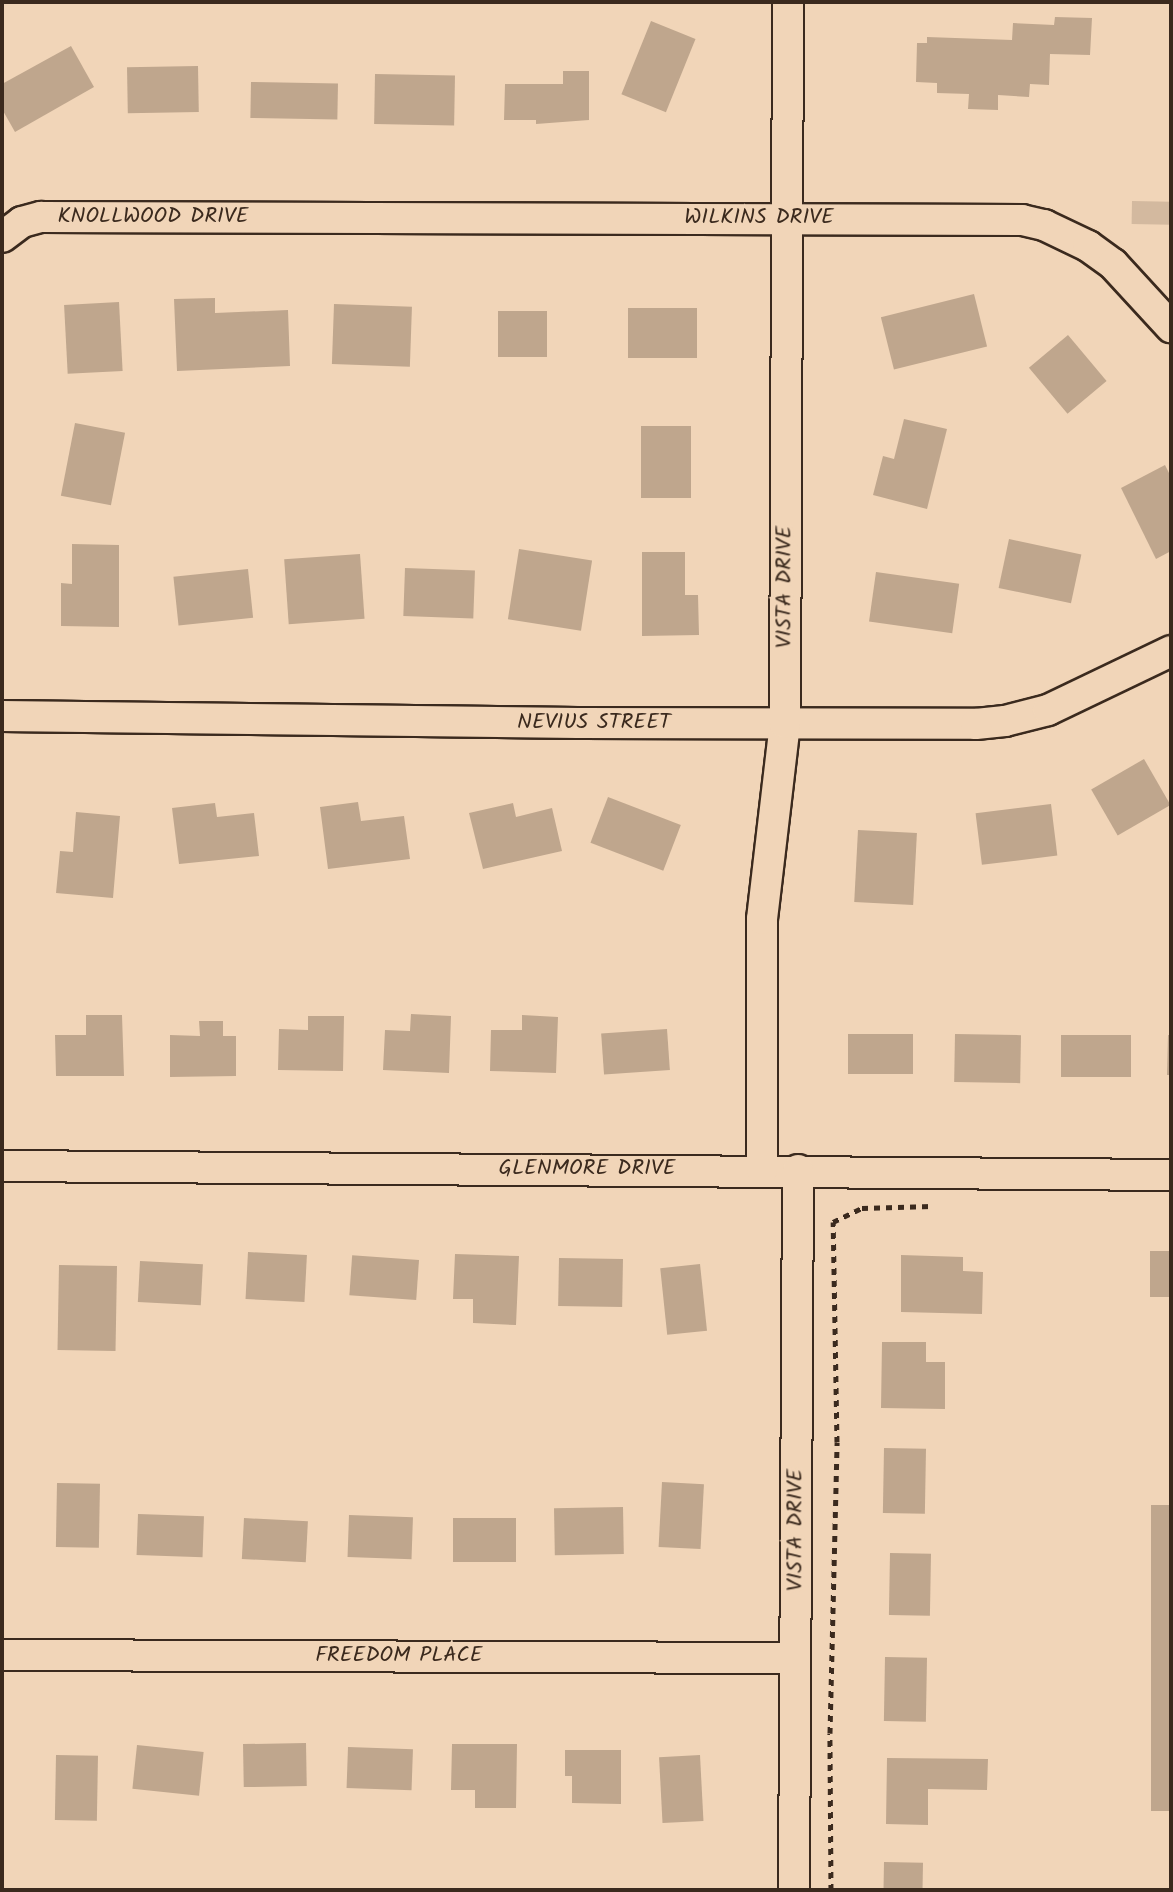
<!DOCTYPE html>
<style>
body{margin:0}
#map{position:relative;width:1173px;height:1892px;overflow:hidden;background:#f1d5b8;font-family:Kalam,sans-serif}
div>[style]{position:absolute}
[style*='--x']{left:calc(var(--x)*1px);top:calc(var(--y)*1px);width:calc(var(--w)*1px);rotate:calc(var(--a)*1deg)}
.green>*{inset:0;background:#d3b99f;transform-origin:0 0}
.building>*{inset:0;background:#bfa68d;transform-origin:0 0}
.path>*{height:5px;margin-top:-2.5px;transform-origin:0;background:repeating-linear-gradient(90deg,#3b2a1e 0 6px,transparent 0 12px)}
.roads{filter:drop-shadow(2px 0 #3b2a1e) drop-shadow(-2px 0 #3b2a1e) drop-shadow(0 2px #3b2a1e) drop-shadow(0 -2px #3b2a1e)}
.minor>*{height:30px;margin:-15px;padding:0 15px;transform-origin:15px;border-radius:15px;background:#f1d5b8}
span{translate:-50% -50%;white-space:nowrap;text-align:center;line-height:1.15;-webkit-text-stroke:6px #f1d5b8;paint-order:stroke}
.street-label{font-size:22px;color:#3b2a1e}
.frame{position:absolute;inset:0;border:4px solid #3b2a1e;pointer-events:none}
</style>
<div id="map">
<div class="green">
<div style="left:1132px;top:201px;width:39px;height:23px;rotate:1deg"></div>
</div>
<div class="building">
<div style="clip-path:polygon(1055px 17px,1092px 18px,1090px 55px,1050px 54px,1049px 85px,1030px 84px,1029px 97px,998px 95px,998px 110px,968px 109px,969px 94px,937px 93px,937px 83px,916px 82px,917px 43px,927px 43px,927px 37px,1012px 40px,1013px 23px,1054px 25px)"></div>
<div style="left:651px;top:21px;width:48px;height:79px;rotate:22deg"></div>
<div style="clip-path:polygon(71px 46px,94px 87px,15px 132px,2px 109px,2px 84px)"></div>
<div style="left:198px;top:66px;width:46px;height:71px;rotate:89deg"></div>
<div style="clip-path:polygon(563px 71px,589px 71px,589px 120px,536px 124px,536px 120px,504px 120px,505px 84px,563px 84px)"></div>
<div style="left:375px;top:74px;width:80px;height:50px;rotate:1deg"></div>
<div style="left:251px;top:82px;width:87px;height:36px;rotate:1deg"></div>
<div style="left:974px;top:294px;width:54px;height:96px;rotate:76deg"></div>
<div style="clip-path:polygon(215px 298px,215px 313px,288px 310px,290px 366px,177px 371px,174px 299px)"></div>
<div style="left:119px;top:302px;width:69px;height:55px;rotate:87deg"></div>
<div style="left:334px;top:304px;width:78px;height:60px;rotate:2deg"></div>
<div style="left:628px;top:308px;width:69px;height:50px"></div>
<div style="left:498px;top:311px;width:49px;height:46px"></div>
<div style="left:1068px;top:335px;width:60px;height:51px;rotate:50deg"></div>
<div style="clip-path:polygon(904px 419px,947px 429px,927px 509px,873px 495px,883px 456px,894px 459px)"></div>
<div style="left:75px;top:423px;width:51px;height:74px;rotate:11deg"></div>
<div style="left:641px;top:426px;width:50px;height:72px"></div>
<div style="clip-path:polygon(1165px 465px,1171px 477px,1171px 551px,1156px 559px,1121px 488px)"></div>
<div style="left:1009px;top:539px;width:74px;height:50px;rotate:12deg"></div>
<div style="clip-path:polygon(72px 544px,119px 545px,119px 627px,61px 626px,61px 583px,72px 584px)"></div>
<div style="left:519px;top:549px;width:74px;height:71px;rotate:9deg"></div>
<div style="clip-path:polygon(642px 552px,685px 552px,685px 595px,698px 595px,699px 635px,642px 636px)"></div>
<div style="left:360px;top:554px;width:65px;height:76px;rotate:86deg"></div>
<div style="left:405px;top:568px;width:70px;height:48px;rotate:2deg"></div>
<div style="left:248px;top:569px;width:49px;height:75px;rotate:84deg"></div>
<div style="left:876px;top:572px;width:84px;height:50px;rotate:8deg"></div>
<div style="left:1144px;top:759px;width:53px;height:61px;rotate:60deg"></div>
<div style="left:608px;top:797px;width:78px;height:49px;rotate:21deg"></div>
<div style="clip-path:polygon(358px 802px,361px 821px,404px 816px,410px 859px,328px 869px,320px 807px)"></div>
<div style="clip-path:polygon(215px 803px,217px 817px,254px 813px,259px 856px,179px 864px,172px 808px)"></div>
<div style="clip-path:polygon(513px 803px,516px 817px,552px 808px,562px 851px,483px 869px,469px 813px)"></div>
<div style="left:1051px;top:804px;width:52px;height:76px;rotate:83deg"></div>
<div style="clip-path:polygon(76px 812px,120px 816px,113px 898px,56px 893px,60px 851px,73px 852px)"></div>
<div style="left:858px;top:830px;width:59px;height:72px;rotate:3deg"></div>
<div style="clip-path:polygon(411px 1014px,451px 1016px,449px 1073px,383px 1070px,385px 1030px,410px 1031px)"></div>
<div style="clip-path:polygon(86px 1015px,122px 1015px,124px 1076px,56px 1076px,55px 1035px,86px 1035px)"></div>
<div style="clip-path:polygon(522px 1015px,558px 1017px,556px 1073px,490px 1071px,491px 1030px,522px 1030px)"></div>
<div style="clip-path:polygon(308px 1016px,344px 1016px,343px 1071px,278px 1070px,279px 1029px,308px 1030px)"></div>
<div style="clip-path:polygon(199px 1021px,223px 1021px,223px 1036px,236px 1036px,236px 1076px,170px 1077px,170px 1035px,200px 1036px)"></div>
<div style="left:667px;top:1029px;width:41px;height:66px;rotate:86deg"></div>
<div style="left:848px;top:1034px;width:65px;height:40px"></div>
<div style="left:955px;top:1034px;width:66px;height:48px;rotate:1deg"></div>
<div style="left:1061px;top:1035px;width:70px;height:42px"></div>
<div style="clip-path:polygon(1168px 1035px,1171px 1035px,1171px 1075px,1167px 1075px)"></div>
<div style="left:1150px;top:1251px;width:21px;height:46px"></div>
<div style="left:248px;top:1252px;width:59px;height:47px;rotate:3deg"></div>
<div style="clip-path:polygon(455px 1254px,519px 1256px,516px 1325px,473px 1323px,473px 1299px,453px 1299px)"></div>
<div style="clip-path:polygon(901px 1255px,963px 1257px,963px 1271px,983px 1272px,982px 1314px,901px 1312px)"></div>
<div style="left:559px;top:1258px;width:64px;height:48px;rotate:1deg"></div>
<div style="left:419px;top:1260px;width:40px;height:67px;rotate:94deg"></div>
<div style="left:140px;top:1261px;width:63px;height:41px;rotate:3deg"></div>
<div style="left:700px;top:1264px;width:67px;height:40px;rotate:84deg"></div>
<div style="left:59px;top:1265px;width:58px;height:85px;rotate:1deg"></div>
<div style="clip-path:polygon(882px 1342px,926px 1342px,926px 1362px,945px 1362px,945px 1409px,881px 1408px)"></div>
<div style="left:884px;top:1448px;width:42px;height:65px;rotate:1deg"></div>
<div style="left:662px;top:1482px;width:42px;height:65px;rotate:3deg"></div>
<div style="left:57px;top:1483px;width:43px;height:64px;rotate:1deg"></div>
<div style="left:1151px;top:1505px;width:20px;height:306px"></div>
<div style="left:623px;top:1507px;width:47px;height:69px;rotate:89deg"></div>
<div style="left:138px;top:1514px;width:66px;height:41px;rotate:2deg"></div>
<div style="left:349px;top:1515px;width:64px;height:42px;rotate:2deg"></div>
<div style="left:244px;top:1518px;width:64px;height:41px;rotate:3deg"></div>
<div style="left:453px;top:1518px;width:63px;height:44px"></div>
<div style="left:890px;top:1553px;width:41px;height:62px;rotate:1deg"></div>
<div style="left:885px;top:1657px;width:42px;height:64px;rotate:1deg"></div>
<div style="left:306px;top:1743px;width:43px;height:63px;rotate:89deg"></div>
<div style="clip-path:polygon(452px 1744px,517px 1744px,516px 1808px,475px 1808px,475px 1790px,451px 1790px)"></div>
<div style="left:137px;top:1745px;width:67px;height:44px;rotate:6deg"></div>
<div style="left:348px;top:1747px;width:65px;height:41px;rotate:2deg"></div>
<div style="clip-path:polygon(565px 1750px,621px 1750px,621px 1804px,572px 1803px,572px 1776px,565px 1776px)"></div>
<div style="left:56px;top:1755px;width:42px;height:65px;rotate:1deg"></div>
<div style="left:700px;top:1755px;width:66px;height:41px;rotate:87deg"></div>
<div style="clip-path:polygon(887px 1758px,988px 1759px,987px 1790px,928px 1789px,928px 1825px,886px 1824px)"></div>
<div style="left:884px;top:1862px;width:39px;height:28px;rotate:1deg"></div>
</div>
<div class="path">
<div style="--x:831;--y:1890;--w:157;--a:-90.4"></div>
<div style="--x:830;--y:1733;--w:291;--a:-88.6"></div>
<div style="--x:837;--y:1442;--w:220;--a:-91"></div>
<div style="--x:833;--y:1222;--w:32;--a:-26"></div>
<div style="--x:862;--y:1208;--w:70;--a:-1.6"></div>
</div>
<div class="roads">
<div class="minor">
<div style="--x:2;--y:237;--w:25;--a:-37"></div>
<div style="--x:22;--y:222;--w:20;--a:-15"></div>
<div style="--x:41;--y:217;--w:981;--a:0.18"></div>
<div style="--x:1022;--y:220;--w:23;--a:13"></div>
<div style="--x:1044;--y:225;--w:49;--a:25.5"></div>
<div style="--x:1088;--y:246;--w:31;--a:36"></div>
<div style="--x:1113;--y:264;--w:86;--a:47.4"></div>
<div style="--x:2;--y:716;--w:576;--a:0.7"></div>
<div style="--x:578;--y:723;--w:398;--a:0.1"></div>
<div style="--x:976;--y:724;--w:29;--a:-6"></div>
<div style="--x:1005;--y:721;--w:44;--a:-14.3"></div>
<div style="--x:1048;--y:710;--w:136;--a:-25.6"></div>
<div style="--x:2;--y:1166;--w:1169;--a:0.44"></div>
<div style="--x:762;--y:1170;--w:251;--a:-90"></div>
<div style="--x:762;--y:919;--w:197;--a:-83.3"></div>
<div style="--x:785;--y:723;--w:721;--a:-89.76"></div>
<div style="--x:2;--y:1655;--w:793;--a:0.22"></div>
<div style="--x:794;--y:1890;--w:720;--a:-89.68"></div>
</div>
</div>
<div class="street-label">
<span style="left:153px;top:217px">KNOLLWOOD DRIVE</span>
<span style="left:759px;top:218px">WILKINS DRIVE</span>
<span style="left:785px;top:587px;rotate:-90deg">VISTA DRIVE</span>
<span style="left:594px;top:723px">NEVIUS STREET</span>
<span style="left:587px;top:1169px">GLENMORE DRIVE</span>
<span style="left:796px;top:1530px;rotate:-90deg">VISTA DRIVE</span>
<span style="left:399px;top:1656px">FREEDOM PLACE</span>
</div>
<div class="frame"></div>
</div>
